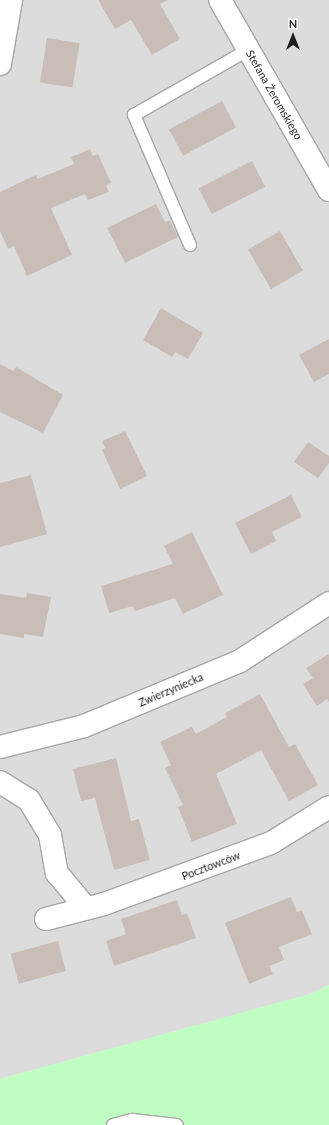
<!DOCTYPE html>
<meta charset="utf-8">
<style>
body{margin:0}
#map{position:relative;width:329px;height:1125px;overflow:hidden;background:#f0ece5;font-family:Lato,sans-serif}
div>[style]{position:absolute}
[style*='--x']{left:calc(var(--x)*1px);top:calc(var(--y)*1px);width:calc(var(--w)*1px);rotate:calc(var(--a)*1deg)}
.residential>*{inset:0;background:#dddcdc}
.park>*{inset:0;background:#bffdc2}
.building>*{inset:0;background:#c9beb7;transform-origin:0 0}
.roads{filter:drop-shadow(1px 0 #a6a6a6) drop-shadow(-1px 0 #a6a6a6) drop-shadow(0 1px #a6a6a6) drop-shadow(0 -1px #a6a6a6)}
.lane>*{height:12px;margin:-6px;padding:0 6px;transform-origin:6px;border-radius:6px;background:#fff}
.street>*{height:22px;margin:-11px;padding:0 11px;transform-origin:11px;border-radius:11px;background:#fff}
span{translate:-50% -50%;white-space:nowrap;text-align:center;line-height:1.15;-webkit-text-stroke:3px #fff;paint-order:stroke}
.street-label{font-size:11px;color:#1f1f1f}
.north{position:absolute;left:273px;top:16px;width:40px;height:40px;-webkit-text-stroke:3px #fff;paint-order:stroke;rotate:0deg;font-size:11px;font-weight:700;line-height:16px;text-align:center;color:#1f1f1f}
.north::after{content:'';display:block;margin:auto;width:14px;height:18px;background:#1f1f1f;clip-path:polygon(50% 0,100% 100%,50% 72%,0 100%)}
</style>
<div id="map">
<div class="residential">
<div style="clip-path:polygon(0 0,329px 0,329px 985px,311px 994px,0 1079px)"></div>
</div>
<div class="park">
<div style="clip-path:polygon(329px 985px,329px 1125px,0 1125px,0 1079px,310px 994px)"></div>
</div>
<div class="building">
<div style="clip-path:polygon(98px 0,168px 0,160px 4px,180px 39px,152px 55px,131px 20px,115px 29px)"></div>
<div style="left:47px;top:38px;width:33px;height:45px;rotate:9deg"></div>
<div style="left:222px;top:101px;width:30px;height:60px;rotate:62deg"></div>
<div style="clip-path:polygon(90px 149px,93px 156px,98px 154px,111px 183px,106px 185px,109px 192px,88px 200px,85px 194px,51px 208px,72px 255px,27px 276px,14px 246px,8px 249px,0 231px,0 192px,36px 175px,38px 179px,74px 164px,71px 157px)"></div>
<div style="left:252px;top:161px;width:29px;height:60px;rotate:63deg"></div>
<div style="clip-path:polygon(156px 204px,165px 222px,170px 220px,178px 237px,125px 263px,107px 228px)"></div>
<div style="left:280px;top:231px;width:46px;height:37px;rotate:60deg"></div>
<div style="clip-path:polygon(161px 308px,203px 333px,188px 359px,175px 352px,172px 357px,143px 340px)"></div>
<div style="clip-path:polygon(329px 339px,329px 374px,314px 382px,299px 355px)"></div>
<div style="clip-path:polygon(0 364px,13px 371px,16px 367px,63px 395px,43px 433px,0 412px)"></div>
<div style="clip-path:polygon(125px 431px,147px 476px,120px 489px,102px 450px,105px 448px,102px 441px)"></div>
<div style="clip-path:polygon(308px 442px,329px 456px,329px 463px,318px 478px,294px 462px)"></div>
<div style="clip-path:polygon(31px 475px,47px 534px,0 547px,0 483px)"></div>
<div style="clip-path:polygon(291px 495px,302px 517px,272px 532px,276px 541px,251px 554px,235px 523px)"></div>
<div style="clip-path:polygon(192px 532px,223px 595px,183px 614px,175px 598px,135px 611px,133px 606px,109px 613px,101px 586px,173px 564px,164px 546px)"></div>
<div style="clip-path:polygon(27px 593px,51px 597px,43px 637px,24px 634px,24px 638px,0 634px,0 594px,26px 598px)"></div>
<div style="clip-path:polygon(329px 654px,329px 702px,327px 699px,317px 706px,303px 684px,313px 678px,306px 668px)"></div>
<div style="clip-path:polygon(260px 694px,289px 747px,295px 744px,318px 785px,289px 801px,261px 750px,216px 774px,237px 824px,192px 842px,178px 807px,183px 805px,165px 768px,171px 765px,160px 742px,192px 727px,196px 734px,227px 717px,225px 713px)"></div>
<div style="clip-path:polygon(116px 758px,131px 821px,139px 819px,150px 860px,114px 870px,95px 798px,81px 801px,73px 769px)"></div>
<div style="clip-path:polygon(291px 897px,297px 912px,302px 910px,312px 934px,279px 947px,284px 960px,269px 966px,273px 974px,249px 984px,225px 923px)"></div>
<div style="clip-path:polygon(177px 900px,182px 915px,187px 913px,196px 938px,114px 966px,106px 941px,126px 934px,121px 919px)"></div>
<div style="left:58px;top:941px;width:31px;height:49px;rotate:75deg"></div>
</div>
<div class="roads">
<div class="lane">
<div style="--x:190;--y:245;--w:142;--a:-113.3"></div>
<div style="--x:134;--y:115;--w:131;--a:-29.7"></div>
<div style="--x:113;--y:1125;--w:20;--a:-15"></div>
<div style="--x:132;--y:1120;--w:45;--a:6.3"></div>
</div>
<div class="street">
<div style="--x:220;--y:0;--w:219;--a:60.2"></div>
<div style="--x:0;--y:64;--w:65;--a:-80.2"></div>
<div style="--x:0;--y:747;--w:87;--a:-14"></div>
<div style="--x:84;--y:726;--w:169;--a:-22.6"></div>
<div style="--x:240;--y:661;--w:106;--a:-33.1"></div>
<div style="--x:0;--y:782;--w:34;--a:32"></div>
<div style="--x:29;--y:800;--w:41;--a:59"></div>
<div style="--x:50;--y:835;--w:39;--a:80"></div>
<div style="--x:57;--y:873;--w:45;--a:50.4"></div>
<div style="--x:46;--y:919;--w:60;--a:-14.5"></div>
<div style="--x:104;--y:904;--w:178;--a:-20.1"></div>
<div style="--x:271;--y:843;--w:68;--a:-31.8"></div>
</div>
</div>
<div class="street-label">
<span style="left:274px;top:95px;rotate:60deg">Stefana Żeromskiego</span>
<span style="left:171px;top:690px;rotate:-23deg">Zwierzyniecka</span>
<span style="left:211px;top:866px;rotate:-21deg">Pocztowców</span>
</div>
<div class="north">N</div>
</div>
